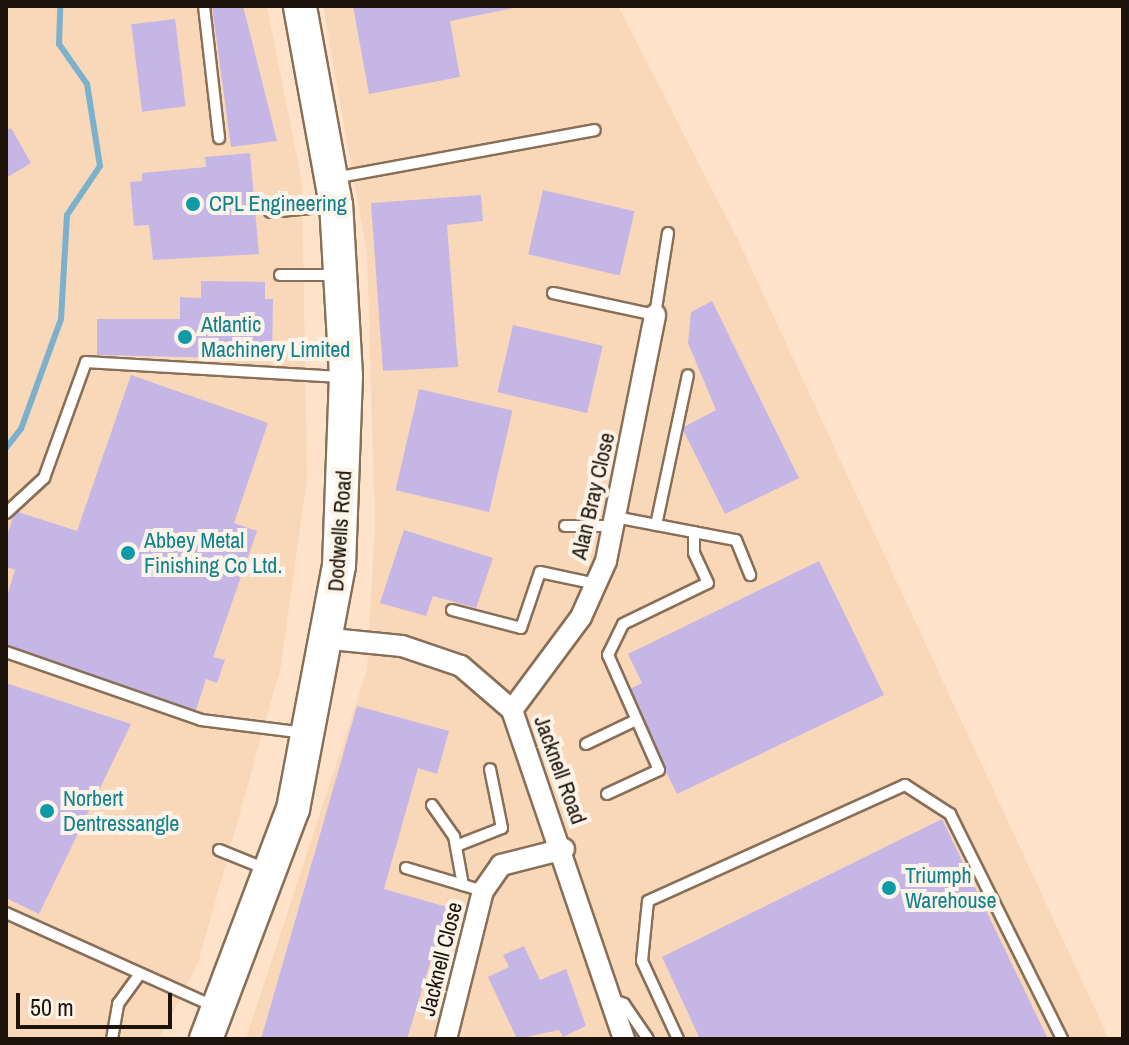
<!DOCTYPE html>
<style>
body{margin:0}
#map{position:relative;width:1129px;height:1045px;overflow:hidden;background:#fee2c9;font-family:"Archivo Narrow",sans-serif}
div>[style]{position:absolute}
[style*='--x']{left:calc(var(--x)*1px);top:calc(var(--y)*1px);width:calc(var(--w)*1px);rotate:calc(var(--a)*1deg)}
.built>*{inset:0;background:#f9d8b9}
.stream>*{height:6px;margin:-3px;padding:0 3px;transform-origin:3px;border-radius:3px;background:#7bb1cc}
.building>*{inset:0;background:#c6b6e6;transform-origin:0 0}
.roads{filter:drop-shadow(2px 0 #876f58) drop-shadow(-2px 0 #876f58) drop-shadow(0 2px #876f58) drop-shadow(0 -2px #876f58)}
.lane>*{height:10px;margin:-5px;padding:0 5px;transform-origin:5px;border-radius:5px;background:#fff}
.street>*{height:20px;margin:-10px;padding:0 10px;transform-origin:10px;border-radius:10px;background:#fff}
.primary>*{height:32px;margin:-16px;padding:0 16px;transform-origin:16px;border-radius:16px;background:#fff}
.dots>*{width:22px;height:22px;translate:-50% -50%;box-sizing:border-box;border:4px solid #fef3e9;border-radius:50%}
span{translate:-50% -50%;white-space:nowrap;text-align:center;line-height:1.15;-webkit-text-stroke:8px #fef3e9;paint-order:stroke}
.culture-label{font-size:22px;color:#0d838f}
.left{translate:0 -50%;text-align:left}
.street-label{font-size:22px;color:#1d130a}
.frame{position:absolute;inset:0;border:8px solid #1d130a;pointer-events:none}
.scale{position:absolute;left:16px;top:993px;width:156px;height:36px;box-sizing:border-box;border:4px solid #1d130a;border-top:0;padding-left:10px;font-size:24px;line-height:28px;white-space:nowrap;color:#1d130a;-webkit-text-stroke:6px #fef3e9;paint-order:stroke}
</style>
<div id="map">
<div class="built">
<div style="clip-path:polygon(6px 6px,267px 6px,302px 183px,307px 478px,281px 666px,198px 963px,159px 1039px,6px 1039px)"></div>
<div style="clip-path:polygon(323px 6px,618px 6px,740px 244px,1109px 1039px,246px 1039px,367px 670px,375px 524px,367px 254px)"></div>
</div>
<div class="stream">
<div style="--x:6;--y:448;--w:24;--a:-52"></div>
<div style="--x:21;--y:429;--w:117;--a:-70"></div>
<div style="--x:61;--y:319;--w:104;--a:-86.7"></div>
<div style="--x:67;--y:215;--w:59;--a:-56"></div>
<div style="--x:100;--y:166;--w:83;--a:-99"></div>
<div style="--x:87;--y:84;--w:49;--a:-125"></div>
<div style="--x:59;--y:44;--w:38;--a:-88"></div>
</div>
<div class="building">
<div style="clip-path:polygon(212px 6px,243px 6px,277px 141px,231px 147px)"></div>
<div style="clip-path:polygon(353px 6px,519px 6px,519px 7px,450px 21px,460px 77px,369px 94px)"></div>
<div style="left:175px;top:19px;width:88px;height:44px;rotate:83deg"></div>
<div style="clip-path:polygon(11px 128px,31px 163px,6px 178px,6px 131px)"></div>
<div style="clip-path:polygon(250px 153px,259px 254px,153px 260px,149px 225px,134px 226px,130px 182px,142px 181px,142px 173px,206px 167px,205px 157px)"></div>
<div style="left:543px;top:190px;width:94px;height:66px;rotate:13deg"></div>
<div style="clip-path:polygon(481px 195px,483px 221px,447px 225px,458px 367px,383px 371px,371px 203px)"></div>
<div style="clip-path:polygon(201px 281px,265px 282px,265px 299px,273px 299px,272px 359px,97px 355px,97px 319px,180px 319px,180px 297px,201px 298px)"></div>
<div style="clip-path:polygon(712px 301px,799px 478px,725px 514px,682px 428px,716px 410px,688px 343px,691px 312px)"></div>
<div style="left:513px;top:325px;width:92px;height:69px;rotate:13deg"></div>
<div style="clip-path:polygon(131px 375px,268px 423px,234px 523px,257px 531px,213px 657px,225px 660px,217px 683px,206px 679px,195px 713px,6px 649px,6px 599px,15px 570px,6px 567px,6px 539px,15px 511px,77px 531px)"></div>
<div style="left:419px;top:389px;width:96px;height:104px;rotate:13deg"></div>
<div style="clip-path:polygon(404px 530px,493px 558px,476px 608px,433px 596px,426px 616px,380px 603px)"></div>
<div style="clip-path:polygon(819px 561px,884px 695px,677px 794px,626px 691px,642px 683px,628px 654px)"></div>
<div style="clip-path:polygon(6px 683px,131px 724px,39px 914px,6px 898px)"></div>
<div style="clip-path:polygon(357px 706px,449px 731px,437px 774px,418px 768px,384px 889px,447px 907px,407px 1039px,261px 1039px)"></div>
<div style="clip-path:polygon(942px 819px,1048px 1039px,700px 1039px,662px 957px)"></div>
<div style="clip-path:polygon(524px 946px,540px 980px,566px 969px,586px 1026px,563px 1037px,559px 1030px,517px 1039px,488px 977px,509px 967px,503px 955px)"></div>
</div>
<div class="roads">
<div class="lane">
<div style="--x:204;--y:6;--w:133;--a:83.5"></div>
<div style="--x:334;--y:178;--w:265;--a:-10.4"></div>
<div style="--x:270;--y:212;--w:61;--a:-5.6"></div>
<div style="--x:280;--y:275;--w:54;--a:0"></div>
<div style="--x:553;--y:293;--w:104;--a:12.2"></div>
<div style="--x:655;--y:315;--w:83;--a:-81"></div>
<div style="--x:6;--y:513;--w:52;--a:-42.6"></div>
<div style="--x:44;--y:478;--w:123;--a:-70.1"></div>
<div style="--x:86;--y:362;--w:254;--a:3.4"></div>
<div style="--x:615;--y:517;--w:123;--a:10.8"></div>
<div style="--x:736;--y:540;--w:38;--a:68"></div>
<div style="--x:656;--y:525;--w:153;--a:-78"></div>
<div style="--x:565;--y:526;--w:48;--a:0"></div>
<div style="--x:452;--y:610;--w:71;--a:14.6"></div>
<div style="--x:521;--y:628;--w:59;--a:-71.3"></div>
<div style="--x:540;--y:572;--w:57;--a:12.1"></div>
<div style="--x:6;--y:652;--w:207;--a:19.2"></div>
<div style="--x:201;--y:720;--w:105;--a:7.1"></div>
<div style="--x:586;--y:744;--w:55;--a:-25.6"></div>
<div style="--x:607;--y:794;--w:57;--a:-24.8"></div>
<div style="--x:659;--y:770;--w:126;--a:-113.9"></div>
<div style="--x:608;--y:655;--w:34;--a:-64"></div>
<div style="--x:623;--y:624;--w:94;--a:-25.8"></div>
<div style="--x:708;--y:583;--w:33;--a:-115"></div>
<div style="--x:694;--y:553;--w:21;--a:-90"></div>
<div style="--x:432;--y:805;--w:38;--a:55"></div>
<div style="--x:454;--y:836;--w:50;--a:79.6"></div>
<div style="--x:456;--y:846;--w:49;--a:-21.4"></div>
<div style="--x:502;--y:828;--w:60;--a:-101.5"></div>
<div style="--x:219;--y:850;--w:51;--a:22"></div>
<div style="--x:406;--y:868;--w:80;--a:16.6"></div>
<div style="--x:6;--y:913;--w:227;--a:24.2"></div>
<div style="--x:611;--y:999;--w:14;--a:21"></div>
<div style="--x:624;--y:1004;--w:42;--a:55.6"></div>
<div style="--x:112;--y:1039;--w:36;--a:-80"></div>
<div style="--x:118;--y:1004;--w:34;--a:-54"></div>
<div style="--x:678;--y:1039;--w:86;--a:-114.8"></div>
<div style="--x:642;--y:961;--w:60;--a:-84.3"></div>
<div style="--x:648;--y:901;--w:282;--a:-24.3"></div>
<div style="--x:905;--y:785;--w:54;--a:32.8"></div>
<div style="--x:950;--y:814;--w:251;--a:63.5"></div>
</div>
<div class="street">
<div style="--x:331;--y:639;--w:71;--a:5.6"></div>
<div style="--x:402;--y:646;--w:62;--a:18.7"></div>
<div style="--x:461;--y:666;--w:67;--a:40.8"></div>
<div style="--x:512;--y:710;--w:348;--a:71.2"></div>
<div style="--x:512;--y:710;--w:116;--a:-53.4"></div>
<div style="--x:581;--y:617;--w:61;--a:-65.9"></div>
<div style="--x:606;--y:561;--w:251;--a:-78.7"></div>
<div style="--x:446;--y:1039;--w:153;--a:-76"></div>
<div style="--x:483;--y:891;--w:32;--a:-55"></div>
<div style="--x:501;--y:865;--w:65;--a:-14.3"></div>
</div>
<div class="primary">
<div style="--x:206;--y:1039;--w:246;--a:-69.3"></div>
<div style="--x:293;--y:809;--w:247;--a:-79.3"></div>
<div style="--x:339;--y:566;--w:190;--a:-87.9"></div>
<div style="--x:346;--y:376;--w:171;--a:-93.3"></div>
<div style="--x:336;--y:205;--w:202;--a:-100.3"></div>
</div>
</div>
<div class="dots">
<div style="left:193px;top:204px;background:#0f9aa8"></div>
<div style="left:185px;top:337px;background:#0f9aa8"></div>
<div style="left:128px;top:553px;background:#0f9aa8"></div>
<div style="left:47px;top:811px;background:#0f9aa8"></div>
<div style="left:889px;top:888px;background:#0f9aa8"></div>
</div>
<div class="culture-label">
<span class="left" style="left:209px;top:204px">CPL Engineering</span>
<span class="left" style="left:201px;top:337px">Atlantic<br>Machinery Limited</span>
<span class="left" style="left:144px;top:553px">Abbey Metal<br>Finishing Co Ltd.</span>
<span class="left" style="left:63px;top:811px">Norbert<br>Dentressangle</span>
<span class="left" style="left:905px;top:888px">Triumph<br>Warehouse</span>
</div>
<div class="street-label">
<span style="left:593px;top:496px;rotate:-77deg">Alan Bray Close</span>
<span style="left:340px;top:531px;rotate:-86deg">Dodwells Road</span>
<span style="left:560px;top:770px;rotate:70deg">Jacknell Road</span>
<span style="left:441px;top:959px;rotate:-76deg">Jacknell Close</span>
</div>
<div class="frame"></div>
<div class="scale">50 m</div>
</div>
